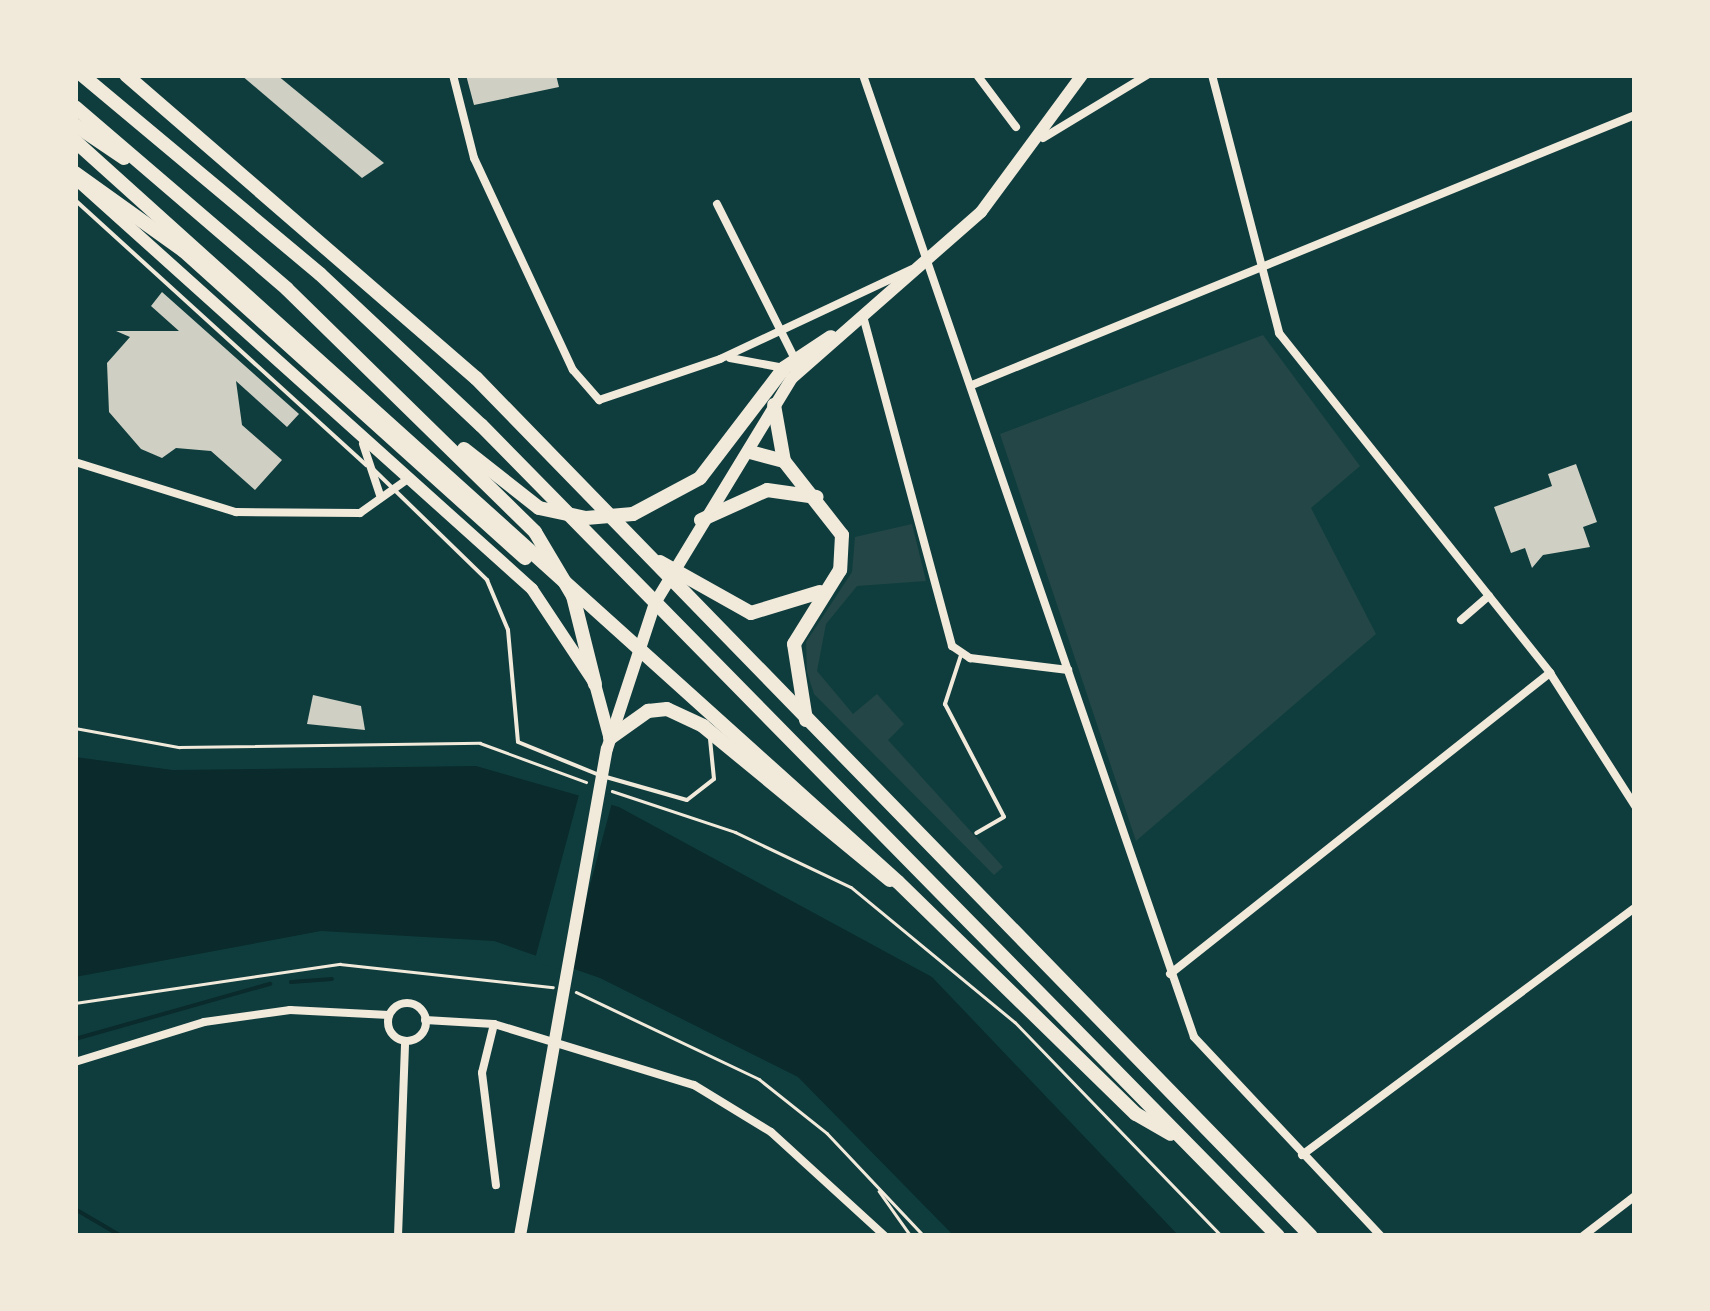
<!DOCTYPE html>
<style>
body{margin:0}
#map{position:relative;width:1710px;height:1311px;overflow:hidden;background:#0f3d3e;font-family:Lato,sans-serif}
div>[style]{position:absolute}
[style*='--x']{left:calc(var(--x)*1px);top:calc(var(--y)*1px);width:calc(var(--w)*1px);rotate:calc(var(--a)*1deg)}
.green>*{inset:0;background:#244646}
.water>*{inset:0;background:#0a2a2b}
.pier>*{inset:0;background:#0f3d3e;transform-origin:0 0}
.stream>*{height:4px;margin:-2px;padding:0 2px;transform-origin:2px;border-radius:2px;background:#0a2a2b}
.building>*{inset:0;background:#cfcfc3}
.path>*{height:2.5px;margin:-1.25px;padding:0 1.25px;transform-origin:1.25px;border-radius:1.25px;background:#f1e9da}
.service>*{height:4px;margin:-2px;padding:0 2px;transform-origin:2px;border-radius:2px;background:#f1e9da}
.minor>*{height:8px;margin:-4px;padding:0 4px;transform-origin:4px;border-radius:4px;background:#f1e9da}
.minor>.ring{margin:-4px;padding:0;box-sizing:content-box;background:none;border:8px solid #f1e9da;border-radius:50%}
.primary>*{height:12px;margin:-6px;padding:0 6px;transform-origin:6px;border-radius:6px;background:#f1e9da}
.trunk>*{height:14px;margin:-7px;padding:0 7px;transform-origin:7px;border-radius:7px;background:#f1e9da}
span{translate:-50% -50%;white-space:nowrap;text-align:center;line-height:1.15;-webkit-text-stroke:8px #f1e9da;paint-order:stroke}
.frame{position:absolute;inset:0;border:78px solid #f1e9da;pointer-events:none}
</style>
<div id="map">
<div class="green">
<div style="clip-path:polygon(1263px 335px,1360px 466px,1311px 508px,1376px 634px,1136px 841px,1000px 434px)"></div>
<div style="clip-path:polygon(912px 524px,926px 581px,857px 586px,826px 624px,817px 671px,853px 714px,877px 694px,904px 724px,888px 740px,1003px 867px,994px 875px,814px 694px,807px 672px,806px 642px,852px 572px,855px 537px)"></div>
</div>
<div class="water">
<div style="clip-path:polygon(75px 757px,173px 770px,476px 766px,619px 807px,932px 977px,1179px 1236px,954px 1236px,798px 1077px,600px 978px,494px 941px,321px 931px,75px 977px)"></div>
</div>
<div class="pier">
<div style="left:580px;top:791px;width:34px;height:177px;rotate:15deg"></div>
</div>
<div class="stream">
<div style="--x:291;--y:982;--w:41;--a:-4.2"></div>
<div style="--x:75;--y:1039;--w:203;--a:-15.8"></div>
<div style="--x:75;--y:1209;--w:53;--a:30.4"></div>
</div>
<div class="building">
<div style="clip-path:polygon(241px 75px,277px 75px,384px 163px,362px 178px)"></div>
<div style="clip-path:polygon(466px 75px,556px 75px,559px 87px,474px 105px)"></div>
<div style="clip-path:polygon(162px 292px,299px 414px,287px 427px,236px 381px,242px 425px,282px 460px,255px 490px,211px 451px,176px 448px,162px 458px,141px 449px,109px 412px,107px 363px,130px 337px,116px 331px,179px 331px,151px 306px)"></div>
<div style="clip-path:polygon(1576px 464px,1597px 522px,1583px 527px,1590px 547px,1543px 555px,1532px 568px,1525px 548px,1511px 553px,1494px 507px,1552px 486px,1548px 474px)"></div>
<div style="clip-path:polygon(313px 695px,361px 706px,365px 730px,307px 724px)"></div>
</div>
<div class="path">
<div style="--x:75;--y:728;--w:106;--a:10.4"></div>
<div style="--x:179;--y:747;--w:301;--a:-0.8"></div>
<div style="--x:480;--y:743;--w:113;--a:20.2"></div>
<div style="--x:612;--y:791;--w:130;--a:18.4"></div>
<div style="--x:735;--y:832;--w:128;--a:25.4"></div>
<div style="--x:851;--y:887;--w:212;--a:39.5"></div>
<div style="--x:1015;--y:1022;--w:298;--a:46"></div>
<div style="--x:576;--y:992;--w:203;--a:25.4"></div>
<div style="--x:759;--y:1079;--w:87;--a:38.5"></div>
<div style="--x:827;--y:1133;--w:141;--a:46.7"></div>
<div style="--x:75;--y:1003;--w:268;--a:-8.4"></div>
<div style="--x:340;--y:964;--w:214;--a:6.2"></div>
<div style="--x:879;--y:1191;--w:55;--a:54.6"></div>
</div>
<div class="service">
<div style="--x:75;--y:200;--w:394;--a:42.3"></div>
<div style="--x:374;--y:470;--w:158;--a:44.2"></div>
<div style="--x:487;--y:580;--w:54;--a:67.2"></div>
<div style="--x:508;--y:630;--w:112;--a:84.9"></div>
<div style="--x:518;--y:742;--w:85;--a:22.1"></div>
<div style="--x:961;--y:655;--w:52;--a:108.1"></div>
<div style="--x:945;--y:704;--w:127;--a:62.4"></div>
<div style="--x:1004;--y:817;--w:32;--a:150"></div>
<div style="--x:606;--y:777;--w:84;--a:15.9"></div>
<div style="--x:687;--y:800;--w:34;--a:-38"></div>
<div style="--x:714;--y:779;--w:40;--a:-95.7"></div>
</div>
<div class="minor">
<div style="--x:453;--y:75;--w:86;--a:75.8"></div>
<div style="--x:474;--y:158;--w:234;--a:65"></div>
<div style="--x:573;--y:370;--w:40;--a:49"></div>
<div style="--x:599;--y:400;--w:128;--a:-18.7"></div>
<div style="--x:720;--y:359;--w:212;--a:-25.1"></div>
<div style="--x:863;--y:75;--w:1017;--a:71.01"></div>
<div style="--x:1194;--y:1037;--w:273;--a:46.8"></div>
<div style="--x:977;--y:75;--w:65;--a:53.1"></div>
<div style="--x:1212;--y:75;--w:267;--a:75.4"></div>
<div style="--x:1279;--y:333;--w:435;--a:51.4"></div>
<div style="--x:1550;--y:673;--w:158;--a:57.4"></div>
<div style="--x:1043;--y:138;--w:122;--a:-31.2"></div>
<div style="--x:717;--y:204;--w:174;--a:63.3"></div>
<div style="--x:863;--y:316;--w:342;--a:74.9"></div>
<div style="--x:952;--y:646;--w:22;--a:34"></div>
<div style="--x:970;--y:658;--w:99;--a:7"></div>
<div style="--x:730;--y:358;--w:55;--a:10.5"></div>
<div style="--x:972;--y:385;--w:716;--a:-22.16"></div>
<div style="--x:363;--y:444;--w:54;--a:71.6"></div>
<div style="--x:75;--y:462;--w:169;--a:17.3"></div>
<div style="--x:236;--y:512;--w:124;--a:0.5"></div>
<div style="--x:360;--y:513;--w:60;--a:-35.5"></div>
<div style="--x:1461;--y:620;--w:37;--a:-41"></div>
<div style="--x:1170;--y:974;--w:485;--a:-38.4"></div>
<div class="ring" style="left:388px;top:1003px;width:30px;height:30px"></div>
<div style="--x:425;--y:1020;--w:69;--a:3.3"></div>
<div style="--x:494;--y:1024;--w:209;--a:17"></div>
<div style="--x:694;--y:1085;--w:90;--a:31.4"></div>
<div style="--x:771;--y:1132;--w:154;--a:42.4"></div>
<div style="--x:494;--y:1024;--w:50;--a:103.8"></div>
<div style="--x:482;--y:1073;--w:113;--a:82.9"></div>
<div style="--x:75;--y:1062;--w:135;--a:-17.2"></div>
<div style="--x:204;--y:1022;--w:87;--a:-7.9"></div>
<div style="--x:290;--y:1010;--w:99;--a:2.9"></div>
<div style="--x:1302;--y:1155;--w:415;--a:-36.6"></div>
<div style="--x:398;--y:1236;--w:195;--a:-87.9"></div>
<div style="--x:1583;--y:1236;--w:66;--a:-37.6"></div>
</div>
<div class="primary">
<div style="--x:77;--y:180;--w:612;--a:41.95"></div>
<div style="--x:532;--y:589;--w:114;--a:56.4"></div>
<div style="--x:595;--y:684;--w:54;--a:74.9"></div>
<div style="--x:520;--y:1236;--w:495;--a:-79.9"></div>
<div style="--x:607;--y:749;--w:154;--a:-71.8"></div>
<div style="--x:655;--y:603;--w:263;--a:-58.7"></div>
<div style="--x:792;--y:378;--w:252;--a:-41.3"></div>
<div style="--x:981;--y:212;--w:170;--a:-53.6"></div>
</div>
<div class="trunk">
<div style="--x:82;--y:75;--w:310;--a:39.9"></div>
<div style="--x:320;--y:274;--w:221;--a:43.2"></div>
<div style="--x:481;--y:425;--w:1137;--a:45.5"></div>
<div style="--x:126;--y:75;--w:463;--a:40.9"></div>
<div style="--x:476;--y:378;--w:1197;--a:45.78"></div>
<div style="--x:75;--y:107;--w:279;--a:40.6"></div>
<div style="--x:287;--y:289;--w:347;--a:44.4"></div>
<div style="--x:535;--y:532;--w:74;--a:59.3"></div>
<div style="--x:573;--y:596;--w:91;--a:76"></div>
<div style="--x:75;--y:125;--w:59;--a:34"></div>
<div style="--x:75;--y:141;--w:1107;--a:42"></div>
<div style="--x:898;--y:882;--w:332;--a:44.3"></div>
<div style="--x:1136;--y:1114;--w:40;--a:29.7"></div>
<div style="--x:75;--y:173;--w:134;--a:35.6"></div>
<div style="--x:184;--y:251;--w:459;--a:42"></div>
<div style="--x:774;--y:405;--w:57;--a:79.9"></div>
<div style="--x:464;--y:449;--w:95;--a:38.2"></div>
<div style="--x:539;--y:508;--w:48;--a:12"></div>
<div style="--x:586;--y:518;--w:47;--a:-4.9"></div>
<div style="--x:633;--y:514;--w:76;--a:-28.2"></div>
<div style="--x:700;--y:478;--w:138;--a:-52.6"></div>
<div style="--x:784;--y:368;--w:56;--a:-33.4"></div>
<div style="--x:750;--y:452;--w:35;--a:15"></div>
<div style="--x:784;--y:461;--w:94;--a:51.9"></div>
<div style="--x:842;--y:535;--w:35;--a:93"></div>
<div style="--x:840;--y:570;--w:87;--a:121.9"></div>
<div style="--x:794;--y:644;--w:77;--a:81"></div>
<div style="--x:701;--y:520;--w:72;--a:-24.4"></div>
<div style="--x:767;--y:490;--w:50;--a:8"></div>
<div style="--x:660;--y:562;--w:104;--a:29.3"></div>
<div style="--x:751;--y:613;--w:72;--a:-16.9"></div>
<div style="--x:610;--y:738;--w:47;--a:-35.4"></div>
<div style="--x:648;--y:711;--w:19;--a:-6"></div>
<div style="--x:667;--y:709;--w:40;--a:25"></div>
<div style="--x:703;--y:726;--w:242;--a:39.5"></div>
</div>
<div class="frame"></div>
</div>
